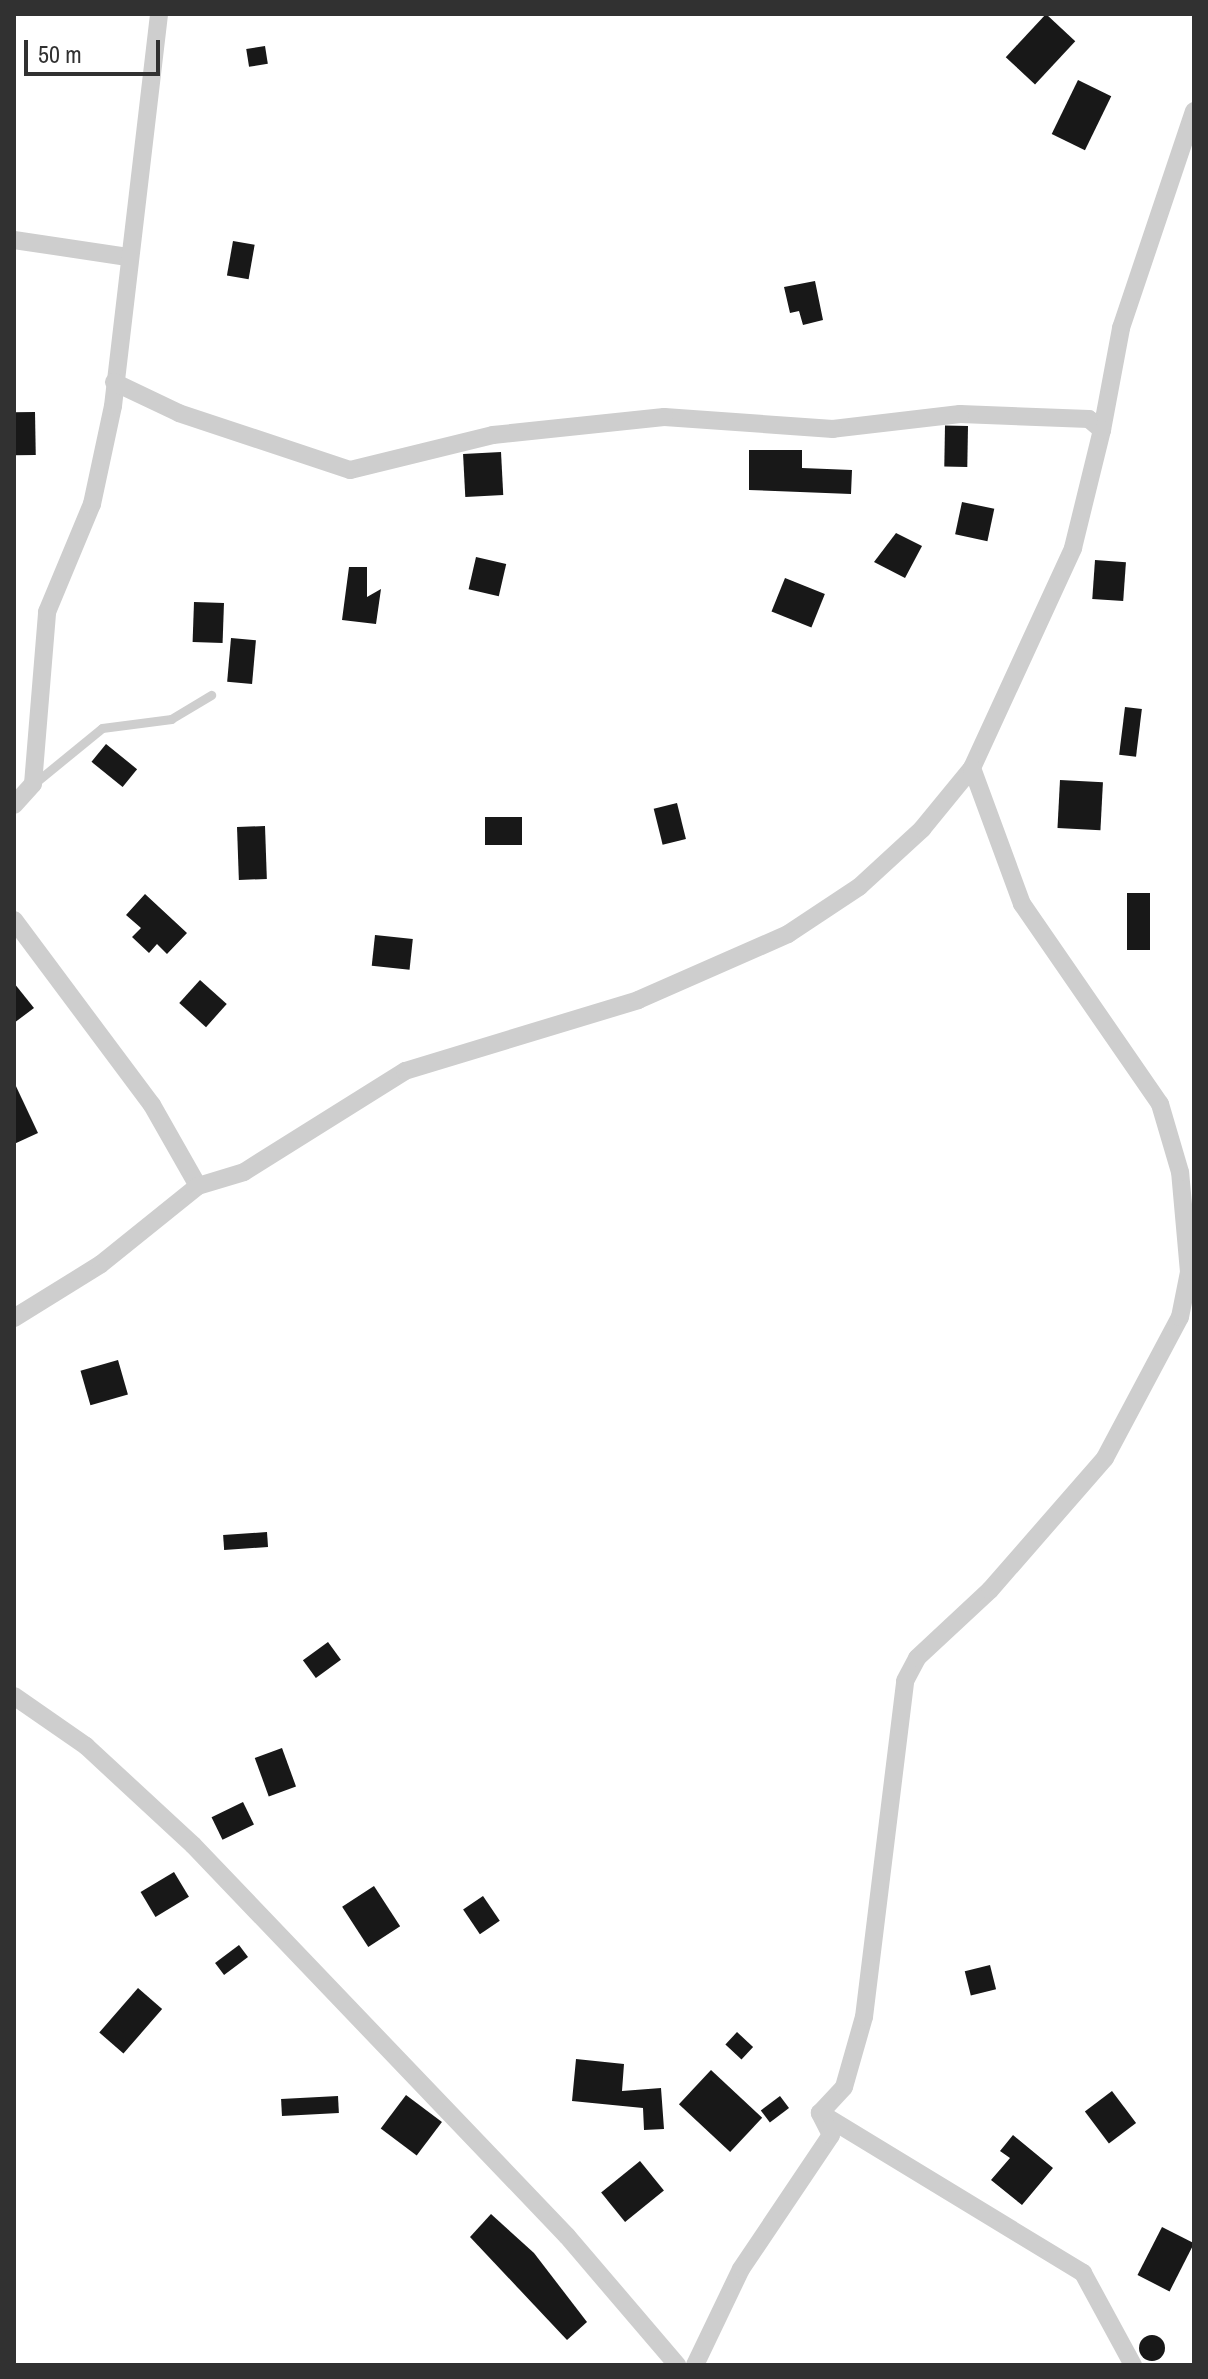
<!DOCTYPE html>
<style>
body{margin:0}
#map{position:relative;width:1208px;height:2379px;overflow:hidden;background:#fff;font-family:"Archivo Narrow",sans-serif}
div>[style]{position:absolute}
[style*='--x']{left:calc(var(--x)*1px);top:calc(var(--y)*1px);width:calc(var(--w)*1px);rotate:calc(var(--a)*1deg)}
.building>*{inset:0;background:#181818;transform-origin:0 0}
.round{border-radius:50%}
.lane>*{height:9px;margin:-4.5px;padding:0 4.5px;transform-origin:4.5px;border-radius:4.5px;background:#cecece}
.street>*{height:18px;margin:-9px;padding:0 9px;transform-origin:9px;border-radius:9px;background:#cecece}
span{translate:-50% -50%;white-space:nowrap;text-align:center;line-height:1.15;-webkit-text-stroke:8px #fff;paint-order:stroke}
.frame{position:absolute;inset:0;border:16px solid #313131;pointer-events:none}
.scale{position:absolute;left:24px;top:40px;width:136px;height:36px;box-sizing:border-box;border:4px solid #313131;border-top:0;padding-left:10px;font-size:24px;line-height:28px;white-space:nowrap;color:#313131;-webkit-text-stroke:6px #fff;paint-order:stroke}
</style>
<div id="map">
<div class="building">
<div style="left:1046px;top:14px;width:40px;height:59px;rotate:43deg"></div>
<div style="left:265px;top:46px;width:18px;height:19px;rotate:81deg"></div>
<div style="left:1078px;top:80px;width:37px;height:60px;rotate:26deg"></div>
<div style="left:233px;top:241px;width:22px;height:35px;rotate:10deg"></div>
<div style="clip-path:polygon(815px 281px,823px 320px,803px 325px,799px 311px,790px 313px,784px 287px)"></div>
<div style="left:35px;top:412px;width:43px;height:21px;rotate:89deg"></div>
<div style="left:968px;top:426px;width:41px;height:23px;rotate:91deg"></div>
<div style="clip-path:polygon(749px 450px,802px 450px,802px 468px,852px 470px,851px 494px,749px 490px)"></div>
<div style="left:501px;top:452px;width:43px;height:38px;rotate:87deg"></div>
<div style="left:962px;top:502px;width:33px;height:33px;rotate:12deg"></div>
<div style="clip-path:polygon(896px 533px,922px 546px,905px 578px,874px 562px)"></div>
<div style="left:476px;top:557px;width:31px;height:33px;rotate:13deg"></div>
<div style="left:1095px;top:560px;width:31px;height:39px;rotate:4deg"></div>
<div style="clip-path:polygon(349px 567px,367px 567px,367px 597px,381px 589px,376px 624px,342px 620px)"></div>
<div style="left:785px;top:578px;width:43px;height:36px;rotate:22deg"></div>
<div style="left:194px;top:602px;width:30px;height:40px;rotate:2deg"></div>
<div style="left:231px;top:638px;width:25px;height:44px;rotate:5deg"></div>
<div style="left:1125px;top:707px;width:17px;height:48px;rotate:7deg"></div>
<div style="left:106px;top:744px;width:40px;height:23px;rotate:39deg"></div>
<div style="left:1060px;top:780px;width:43px;height:48px;rotate:3deg"></div>
<div style="left:677px;top:803px;width:37px;height:24px;rotate:76deg"></div>
<div style="left:522px;top:817px;width:28px;height:37px;rotate:90deg"></div>
<div style="left:265px;top:826px;width:53px;height:28px;rotate:88deg"></div>
<div style="left:1127px;top:893px;width:23px;height:57px"></div>
<div style="clip-path:polygon(145px 894px,187px 933px,167px 954px,157px 944px,149px 953px,132px 937px,141px 928px,126px 915px)"></div>
<div style="left:375px;top:935px;width:38px;height:31px;rotate:6deg"></div>
<div style="left:200px;top:980px;width:36px;height:31px;rotate:42deg"></div>
<div style="clip-path:polygon(14px 983px,34px 1008px,14px 1023px)"></div>
<div style="clip-path:polygon(14px 1082px,38px 1133px,14px 1144px)"></div>
<div style="left:118px;top:1360px;width:36px;height:39px;rotate:74deg"></div>
<div style="left:267px;top:1532px;width:15px;height:44px;rotate:86deg"></div>
<div style="left:328px;top:1642px;width:22px;height:31px;rotate:54deg"></div>
<div style="left:282px;top:1748px;width:41px;height:29px;rotate:70deg"></div>
<div style="left:243px;top:1802px;width:25px;height:35px;rotate:64deg"></div>
<div style="left:174px;top:1872px;width:29px;height:39px;rotate:59deg"></div>
<div style="left:374px;top:1886px;width:48px;height:38px;rotate:57deg"></div>
<div style="left:483px;top:1896px;width:30px;height:24px;rotate:56deg"></div>
<div style="left:239px;top:1945px;width:15px;height:30px;rotate:53deg"></div>
<div style="left:990px;top:1965px;width:25px;height:26px;rotate:76deg"></div>
<div style="left:138px;top:1988px;width:32px;height:59px;rotate:41deg"></div>
<div style="left:737px;top:2032px;width:22px;height:17px;rotate:43deg"></div>
<div style="clip-path:polygon(576px 2059px,624px 2064px,622px 2091px,661px 2088px,664px 2129px,644px 2130px,643px 2108px,572px 2101px)"></div>
<div style="left:711px;top:2070px;width:70px;height:47px;rotate:43deg"></div>
<div style="left:1112px;top:2091px;width:40px;height:34px;rotate:53deg"></div>
<div style="left:406px;top:2095px;width:45px;height:42px;rotate:37deg"></div>
<div style="left:338px;top:2096px;width:17px;height:57px;rotate:87deg"></div>
<div style="left:780px;top:2096px;width:15px;height:24px;rotate:53deg"></div>
<div style="clip-path:polygon(1013px 2135px,1053px 2168px,1022px 2205px,991px 2180px,1010px 2158px,1000px 2151px)"></div>
<div style="left:640px;top:2161px;width:38px;height:50px;rotate:51deg"></div>
<div style="clip-path:polygon(491px 2214px,534px 2253px,587px 2322px,567px 2340px,470px 2237px)"></div>
<div style="left:1162px;top:2227px;width:36px;height:54px;rotate:27deg"></div>
<div class="round" style="left:1139px;top:2335px;width:26px;height:26px"></div>
</div>
<div class="lane">
<div style="--x:36;--y:782;--w:85;--a:-39.3"></div>
<div style="--x:102;--y:728;--w:70;--a:-7.4"></div>
<div style="--x:171;--y:719;--w:47;--a:-31"></div>
</div>
<div class="street">
<div style="--x:14;--y:240;--w:115;--a:8.5"></div>
<div style="--x:1102;--y:430;--w:104;--a:-79.4"></div>
<div style="--x:1121;--y:328;--w:229;--a:-71.4"></div>
<div style="--x:14;--y:805;--w:28;--a:-48"></div>
<div style="--x:33;--y:784;--w:173;--a:-85.3"></div>
<div style="--x:47;--y:612;--w:117;--a:-67.4"></div>
<div style="--x:92;--y:504;--w:100;--a:-77.9"></div>
<div style="--x:113;--y:406;--w:395;--a:-83.3"></div>
<div style="--x:14;--y:920;--w:231;--a:53.3"></div>
<div style="--x:152;--y:1105;--w:93;--a:60.4"></div>
<div style="--x:14;--y:1318;--w:102;--a:-31.8"></div>
<div style="--x:101;--y:1264;--w:124;--a:-38.8"></div>
<div style="--x:198;--y:1186;--w:48;--a:-16.9"></div>
<div style="--x:244;--y:1172;--w:190;--a:-32.1"></div>
<div style="--x:405;--y:1071;--w:244;--a:-16.9"></div>
<div style="--x:638;--y:1000;--w:164;--a:-23.7"></div>
<div style="--x:788;--y:934;--w:85;--a:-33.5"></div>
<div style="--x:859;--y:887;--w:86;--a:-42.6"></div>
<div style="--x:922;--y:829;--w:79;--a:-50.7"></div>
<div style="--x:972;--y:768;--w:242;--a:-65.3"></div>
<div style="--x:1073;--y:548;--w:122;--a:-76.2"></div>
<div style="--x:1102;--y:430;--w:17;--a:-140"></div>
<div style="--x:1089;--y:419;--w:129;--a:-177.8"></div>
<div style="--x:960;--y:414;--w:128;--a:173.3"></div>
<div style="--x:833;--y:429;--w:169;--a:-175.9"></div>
<div style="--x:664;--y:417;--w:172;--a:174"></div>
<div style="--x:493;--y:435;--w:147;--a:166.2"></div>
<div style="--x:350;--y:470;--w:180;--a:-161.6"></div>
<div style="--x:179;--y:413;--w:72;--a:-154.5"></div>
<div style="--x:14;--y:1696;--w:88;--a:34.8"></div>
<div style="--x:86;--y:1746;--w:146;--a:42.8"></div>
<div style="--x:193;--y:1845;--w:541;--a:46.27"></div>
<div style="--x:567;--y:2236;--w:170;--a:49.5"></div>
<div style="--x:820;--y:2113;--w:308;--a:31.3"></div>
<div style="--x:1083;--y:2273;--w:105;--a:61.5"></div>
<div style="--x:695;--y:2365;--w:106;--a:-64.4"></div>
<div style="--x:741;--y:2269;--w:161;--a:-56.1"></div>
<div style="--x:831;--y:2135;--w:25;--a:-117"></div>
<div style="--x:820;--y:2113;--w:35;--a:-47"></div>
<div style="--x:844;--y:2087;--w:73;--a:-74.1"></div>
<div style="--x:864;--y:2017;--w:338;--a:-83"></div>
<div style="--x:905;--y:1681;--w:26;--a:-62"></div>
<div style="--x:917;--y:1658;--w:100;--a:-43"></div>
<div style="--x:990;--y:1590;--w:175;--a:-48.9"></div>
<div style="--x:1105;--y:1458;--w:160;--a:-62"></div>
<div style="--x:1180;--y:1317;--w:46;--a:-78.7"></div>
<div style="--x:1189;--y:1272;--w:100;--a:-95.1"></div>
<div style="--x:1180;--y:1172;--w:71;--a:-106.4"></div>
<div style="--x:1160;--y:1104;--w:243;--a:-124.6"></div>
<div style="--x:1022;--y:904;--w:145;--a:-110.2"></div>
</div>
<div class="frame"></div>
<div class="scale">50 m</div>
</div>
